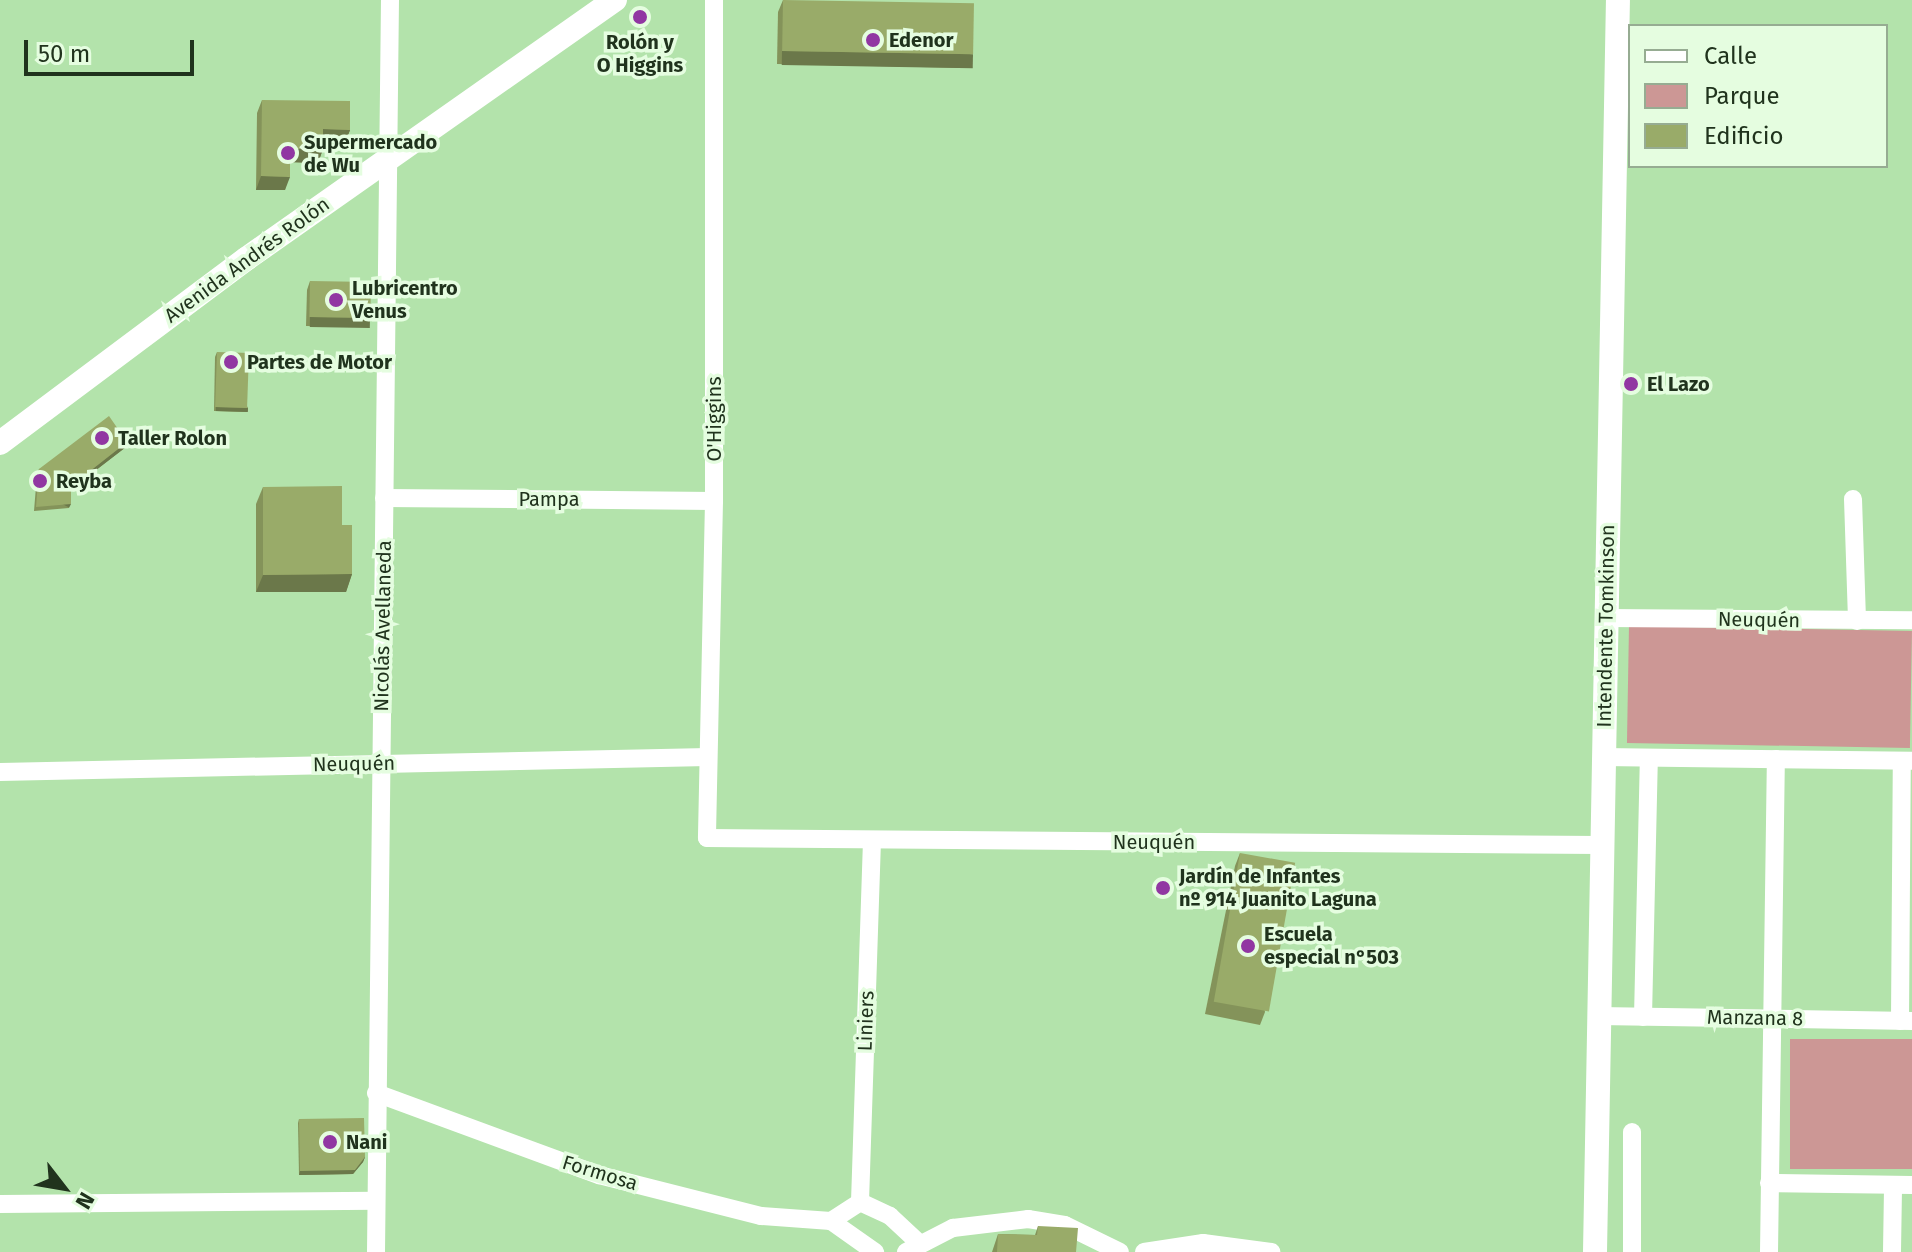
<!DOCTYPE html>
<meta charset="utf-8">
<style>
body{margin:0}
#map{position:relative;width:1912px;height:1252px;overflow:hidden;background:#b3e3ab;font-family:"Fira Sans",sans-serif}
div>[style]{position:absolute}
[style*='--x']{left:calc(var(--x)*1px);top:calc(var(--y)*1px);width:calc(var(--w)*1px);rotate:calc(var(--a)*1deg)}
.green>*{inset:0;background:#cc9795;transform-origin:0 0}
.street>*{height:18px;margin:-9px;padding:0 9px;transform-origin:9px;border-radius:9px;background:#fff}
.secondary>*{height:24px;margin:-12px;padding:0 12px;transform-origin:12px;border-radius:12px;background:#fff}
.wall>*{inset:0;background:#84935a}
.shaded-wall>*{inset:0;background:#6b784a;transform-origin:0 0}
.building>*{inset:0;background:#99ab69;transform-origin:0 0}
.dots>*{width:22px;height:22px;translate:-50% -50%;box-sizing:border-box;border:4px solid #e5fde0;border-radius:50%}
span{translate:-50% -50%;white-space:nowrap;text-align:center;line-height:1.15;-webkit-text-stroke:7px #e5fde0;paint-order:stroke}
.poi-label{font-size:20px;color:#20331d;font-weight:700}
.left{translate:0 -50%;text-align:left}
.street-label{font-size:20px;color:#20331d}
.legend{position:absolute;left:1628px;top:24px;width:260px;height:144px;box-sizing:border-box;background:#e5fde0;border:2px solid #96ac92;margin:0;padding:10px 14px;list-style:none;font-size:24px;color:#20331d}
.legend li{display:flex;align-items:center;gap:16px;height:40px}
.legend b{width:40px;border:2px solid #96ac92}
.north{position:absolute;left:24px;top:1148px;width:80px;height:80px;-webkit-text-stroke:6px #e5fde0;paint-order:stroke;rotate:121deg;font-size:22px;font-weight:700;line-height:32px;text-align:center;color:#20331d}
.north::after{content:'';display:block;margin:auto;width:28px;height:36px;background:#20331d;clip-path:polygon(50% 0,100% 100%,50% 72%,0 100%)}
.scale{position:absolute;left:24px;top:40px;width:170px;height:36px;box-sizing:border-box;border:4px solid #20331d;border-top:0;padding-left:10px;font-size:24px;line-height:28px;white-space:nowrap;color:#20331d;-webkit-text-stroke:6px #e5fde0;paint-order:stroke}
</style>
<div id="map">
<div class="green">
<div style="left:1629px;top:626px;width:283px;height:117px;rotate:1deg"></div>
<div style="left:1790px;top:1039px;width:122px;height:130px"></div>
</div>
<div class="street">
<div style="--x:714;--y:0;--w:501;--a:90"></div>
<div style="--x:714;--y:501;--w:337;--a:91.2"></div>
<div style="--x:707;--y:838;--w:894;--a:0.45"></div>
<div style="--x:384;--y:498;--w:330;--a:0.5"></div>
<div style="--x:1853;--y:499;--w:122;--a:88.1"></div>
<div style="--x:1606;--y:618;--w:306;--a:0.4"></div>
<div style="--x:1602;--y:757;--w:310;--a:0.7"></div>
<div style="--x:0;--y:772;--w:708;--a:-1.21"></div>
<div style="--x:1598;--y:1016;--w:314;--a:0.9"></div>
<div style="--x:1643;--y:1017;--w:259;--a:-88.7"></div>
<div style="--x:1900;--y:1021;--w:260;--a:-89.6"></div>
<div style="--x:376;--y:1093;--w:238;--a:20.2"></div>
<div style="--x:599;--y:1175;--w:167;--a:14.2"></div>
<div style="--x:761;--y:1216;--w:70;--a:4.1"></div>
<div style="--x:831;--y:1221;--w:54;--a:35.2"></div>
<div style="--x:1769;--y:1183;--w:143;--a:0.8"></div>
<div style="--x:860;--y:1202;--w:361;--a:-88.1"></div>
<div style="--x:0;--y:1204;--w:376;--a:-0.5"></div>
<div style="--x:831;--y:1221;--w:35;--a:-33"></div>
<div style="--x:860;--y:1202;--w:33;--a:25"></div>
<div style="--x:890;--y:1216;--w:40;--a:43"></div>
<div style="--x:376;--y:1252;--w:1252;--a:-89.36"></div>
<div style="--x:906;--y:1252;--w:53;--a:-27.1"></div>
<div style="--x:953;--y:1228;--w:76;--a:-6.8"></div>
<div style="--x:1028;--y:1219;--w:37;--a:9"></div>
<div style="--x:1065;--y:1225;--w:61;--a:26.1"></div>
<div style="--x:1144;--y:1252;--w:60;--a:-8.7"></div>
<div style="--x:1203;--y:1243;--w:69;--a:7.5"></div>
<div style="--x:1632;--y:1252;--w:120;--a:-90"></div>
<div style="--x:1769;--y:1252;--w:493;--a:-89.2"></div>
<div style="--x:1892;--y:1252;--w:67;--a:-89.1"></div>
</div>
<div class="secondary">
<div style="--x:0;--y:443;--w:307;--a:-36.8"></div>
<div style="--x:246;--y:259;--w:451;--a:-35.1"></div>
<div style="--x:1595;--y:1252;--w:1252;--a:-88.95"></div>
</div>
<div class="wall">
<div style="clip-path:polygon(783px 0,973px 55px,968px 68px,777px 64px,778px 12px)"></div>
<div style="clip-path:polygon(262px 100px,350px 130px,345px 143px,323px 143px,323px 149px,318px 163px,290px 162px,285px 190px,256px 190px,257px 113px)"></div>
<div style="clip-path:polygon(310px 281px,370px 318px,367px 327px,306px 326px,307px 290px)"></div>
<div style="clip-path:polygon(217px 352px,248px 408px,247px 412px,214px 411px,215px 357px)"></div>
<div style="clip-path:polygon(127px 442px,126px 447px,71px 489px,69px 508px,34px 511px,37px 474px,39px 469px)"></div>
<div style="clip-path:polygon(263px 487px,342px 525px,352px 574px,346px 592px,256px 592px,256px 504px)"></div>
<div style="clip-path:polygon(1240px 853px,1265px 1012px,1260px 1025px,1205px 1014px,1235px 866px)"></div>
<div style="clip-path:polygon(299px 1119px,365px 1157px,363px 1162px,353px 1174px,299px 1175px,298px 1123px)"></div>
<div style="clip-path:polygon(1038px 1226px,1076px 1252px,992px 1252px,998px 1234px,1035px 1235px)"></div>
</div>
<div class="shaded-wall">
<div style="left:782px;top:51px;width:191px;height:14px;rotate:1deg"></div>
<div style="clip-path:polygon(323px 129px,350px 130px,345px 143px,318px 143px)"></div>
<div style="clip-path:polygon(290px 149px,323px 149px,318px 163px,286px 162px)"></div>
<div style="clip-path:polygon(261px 176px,290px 177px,285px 190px,256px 190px)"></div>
<div style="left:310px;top:317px;width:60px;height:10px;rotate:1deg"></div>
<div style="left:216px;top:407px;width:32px;height:4px;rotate:2deg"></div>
<div style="clip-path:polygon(127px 442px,126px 447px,69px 491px,71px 486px)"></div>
<div style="left:71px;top:504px;width:4px;height:35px;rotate:117deg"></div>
<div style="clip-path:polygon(352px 574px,346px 592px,256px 592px,263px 575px)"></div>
<div style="clip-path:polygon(365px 1157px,363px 1162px,353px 1174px,299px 1175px,300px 1171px)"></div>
</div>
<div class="building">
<div style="left:783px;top:0;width:191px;height:51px;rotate:1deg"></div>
<div style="clip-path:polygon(262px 100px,350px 101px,350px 130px,323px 129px,323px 149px,290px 149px,290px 177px,261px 176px)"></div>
<div style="left:310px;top:281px;width:61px;height:36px;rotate:1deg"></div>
<div style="left:217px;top:352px;width:32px;height:55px;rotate:2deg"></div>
<div style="clip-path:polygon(109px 416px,127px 442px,71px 486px,71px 504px,36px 507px,39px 469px)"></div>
<div style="clip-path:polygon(342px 486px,342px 525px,352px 525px,352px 574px,263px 575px,263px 487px)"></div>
<div style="left:1240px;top:853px;width:56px;height:151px;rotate:10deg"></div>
<div style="clip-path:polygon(364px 1118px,365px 1157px,355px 1170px,300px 1171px,299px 1119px)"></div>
<div style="clip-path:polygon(1038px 1226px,1078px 1228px,1076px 1252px,997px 1252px,998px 1234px,1037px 1235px)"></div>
</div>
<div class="dots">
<div style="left:640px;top:17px;background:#9137a2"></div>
<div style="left:873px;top:40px;background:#9137a2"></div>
<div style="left:288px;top:153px;background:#9137a2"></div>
<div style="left:336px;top:300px;background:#9137a2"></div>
<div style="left:231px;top:362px;background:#9137a2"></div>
<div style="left:1631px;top:384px;background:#9137a2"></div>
<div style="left:102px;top:438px;background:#9137a2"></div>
<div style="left:40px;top:481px;background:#9137a2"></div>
<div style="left:1163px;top:888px;background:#9137a2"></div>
<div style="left:1248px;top:946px;background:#9137a2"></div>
<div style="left:330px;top:1142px;background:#9137a2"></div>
</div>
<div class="poi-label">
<span class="left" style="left:889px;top:40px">Edenor</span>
<span style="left:640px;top:54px">Rolón y<br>O Higgins</span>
<span class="left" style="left:304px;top:154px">Supermercado<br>de Wu</span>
<span class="left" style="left:352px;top:300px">Lubricentro<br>Venus</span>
<span class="left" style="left:247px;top:362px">Partes de Motor</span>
<span class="left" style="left:1647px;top:384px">El Lazo</span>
<span class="left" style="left:118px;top:438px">Taller Rolon</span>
<span class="left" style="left:56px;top:481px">Reyba</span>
<span class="left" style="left:1179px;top:888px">Jardín de Infantes<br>nº 914 Juanito Laguna</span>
<span class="left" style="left:1264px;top:946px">Escuela<br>especial n°503</span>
<span class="left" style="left:346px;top:1142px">Nani</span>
</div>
<div class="street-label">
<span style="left:247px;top:260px;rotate:-36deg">Avenida Andrés Rolón</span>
<span style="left:714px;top:419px;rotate:-90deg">O'Higgins</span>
<span style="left:549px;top:499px">Pampa</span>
<span style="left:1759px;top:620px;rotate:1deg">Neuquén</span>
<span style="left:383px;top:626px;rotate:-89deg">Nicolás Avellaneda</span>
<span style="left:1606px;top:626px;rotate:-89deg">Intendente Tomkinson</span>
<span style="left:354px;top:764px;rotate:-1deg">Neuquén</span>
<span style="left:1154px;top:842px">Neuquén</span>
<span style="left:1755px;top:1018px;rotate:1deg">Manzana 8</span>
<span style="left:866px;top:1021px;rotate:-88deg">Liniers</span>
<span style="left:600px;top:1173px;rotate:17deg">Formosa</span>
</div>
<ul class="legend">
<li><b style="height:10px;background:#fff"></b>Calle</li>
<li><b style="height:22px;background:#cc9795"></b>Parque</li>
<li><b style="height:22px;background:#99ab69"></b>Edificio</li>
</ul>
<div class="north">N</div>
<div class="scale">50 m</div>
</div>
